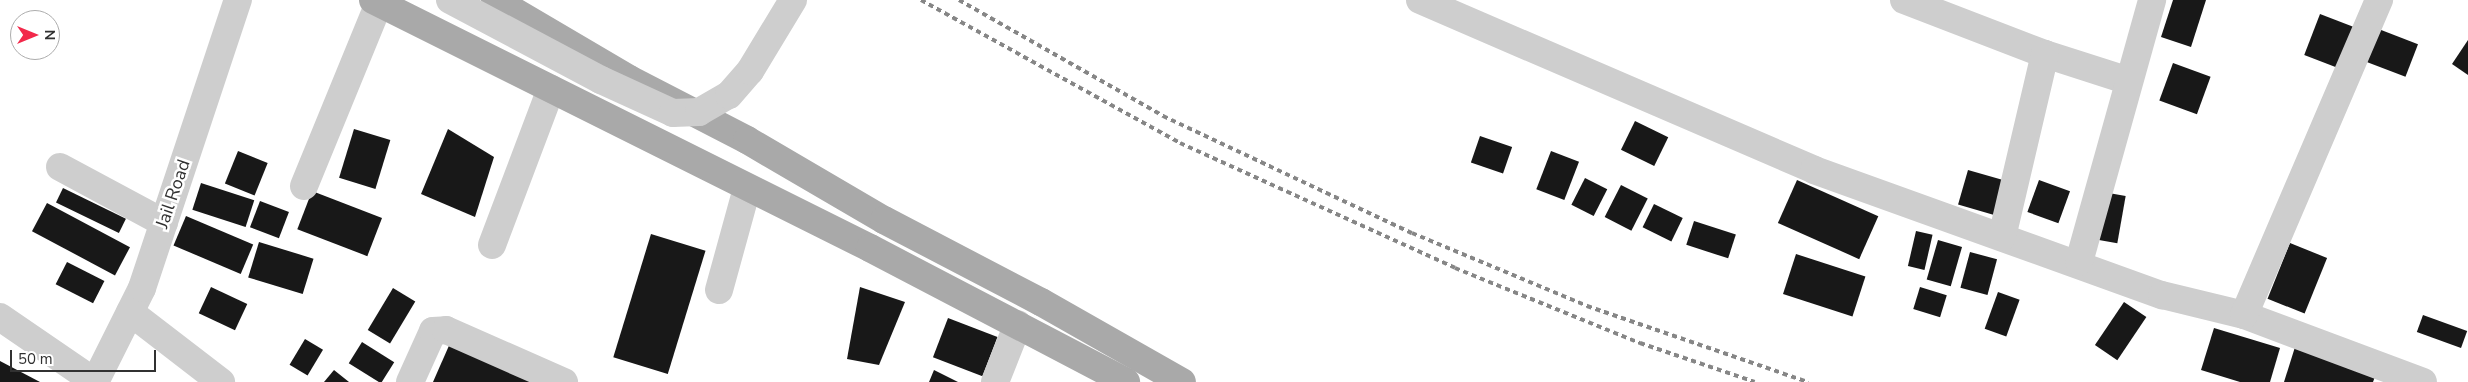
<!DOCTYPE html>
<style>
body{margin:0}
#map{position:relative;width:2468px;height:382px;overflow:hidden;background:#fff;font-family:"Nunito Sans",sans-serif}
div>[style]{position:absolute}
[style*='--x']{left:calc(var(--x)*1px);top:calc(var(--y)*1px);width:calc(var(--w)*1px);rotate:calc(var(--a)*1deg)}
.building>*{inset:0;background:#181818;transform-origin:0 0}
.minor>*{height:28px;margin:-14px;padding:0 14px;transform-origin:14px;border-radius:14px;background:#cecece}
.major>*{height:28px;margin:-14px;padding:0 14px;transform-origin:14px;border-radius:14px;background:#a9a9a9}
.rail>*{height:4px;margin-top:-2px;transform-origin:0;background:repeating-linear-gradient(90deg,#868686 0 5px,transparent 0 9px)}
.minor-bridge>*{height:28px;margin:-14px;padding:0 14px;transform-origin:14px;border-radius:14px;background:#cecece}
span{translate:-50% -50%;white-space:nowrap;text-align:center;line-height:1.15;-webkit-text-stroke:5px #fff;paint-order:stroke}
.street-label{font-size:18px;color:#313131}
.north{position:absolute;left:10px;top:10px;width:50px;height:50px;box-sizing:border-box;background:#fff;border:1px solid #adadad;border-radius:50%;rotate:90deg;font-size:14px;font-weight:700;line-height:20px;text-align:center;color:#313131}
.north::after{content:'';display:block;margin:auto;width:18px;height:22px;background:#f2294b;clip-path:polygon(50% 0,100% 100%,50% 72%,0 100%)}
.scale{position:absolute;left:10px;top:350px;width:146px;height:22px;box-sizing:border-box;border:2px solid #313131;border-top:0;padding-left:6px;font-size:15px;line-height:18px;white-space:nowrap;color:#313131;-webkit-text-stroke:4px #fff;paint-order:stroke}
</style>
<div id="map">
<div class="building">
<div style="clip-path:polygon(2173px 0,2206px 0,2191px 47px,2161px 37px)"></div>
<div style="left:2320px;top:14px;width:39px;height:44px;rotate:21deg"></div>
<div style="left:2376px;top:28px;width:45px;height:35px;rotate:21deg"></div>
<div style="clip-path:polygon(2468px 40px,2468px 75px,2452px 64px)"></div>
<div style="left:2173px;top:63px;width:40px;height:40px;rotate:20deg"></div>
<div style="left:1635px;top:121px;width:37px;height:32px;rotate:26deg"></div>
<div style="left:354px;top:129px;width:38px;height:51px;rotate:17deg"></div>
<div style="clip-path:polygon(448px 129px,494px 157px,475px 217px,421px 194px)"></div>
<div style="left:1480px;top:136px;width:34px;height:28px;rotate:19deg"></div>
<div style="left:238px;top:151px;width:32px;height:35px;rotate:22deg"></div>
<div style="left:1551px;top:151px;width:30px;height:41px;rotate:21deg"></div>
<div style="left:1968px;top:170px;width:41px;height:36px;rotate:16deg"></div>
<div style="left:1585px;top:178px;width:25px;height:30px;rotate:27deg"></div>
<div style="left:1797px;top:180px;width:89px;height:47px;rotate:24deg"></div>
<div style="left:2039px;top:180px;width:33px;height:34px;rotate:20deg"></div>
<div style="left:201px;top:183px;width:56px;height:28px;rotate:18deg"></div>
<div style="left:1621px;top:185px;width:30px;height:36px;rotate:27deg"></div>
<div style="left:63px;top:188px;width:70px;height:16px;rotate:26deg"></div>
<div style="left:312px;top:191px;width:75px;height:41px;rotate:21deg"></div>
<div style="left:2103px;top:192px;width:23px;height:48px;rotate:10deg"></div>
<div style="left:260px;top:201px;width:31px;height:28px;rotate:21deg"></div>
<div style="left:47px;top:203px;width:94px;height:32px;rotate:28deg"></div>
<div style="left:1654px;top:204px;width:32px;height:26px;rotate:26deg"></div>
<div style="left:186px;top:216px;width:73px;height:32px;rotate:23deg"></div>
<div style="left:1694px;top:221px;width:44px;height:25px;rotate:18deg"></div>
<div style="left:1916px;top:231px;width:17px;height:36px;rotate:13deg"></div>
<div style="left:651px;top:234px;width:57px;height:129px;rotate:17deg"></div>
<div style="left:1938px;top:240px;width:25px;height:41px;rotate:16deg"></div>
<div style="left:259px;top:242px;width:57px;height:37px;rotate:17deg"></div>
<div style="left:2290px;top:243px;width:40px;height:60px;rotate:22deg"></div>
<div style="left:1970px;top:252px;width:28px;height:37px;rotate:15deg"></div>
<div style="left:1796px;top:254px;width:73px;height:42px;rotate:18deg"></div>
<div style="left:67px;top:262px;width:42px;height:25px;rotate:27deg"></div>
<div style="left:211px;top:287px;width:40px;height:29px;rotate:25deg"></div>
<div style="clip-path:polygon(860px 287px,905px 302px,879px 365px,847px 359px)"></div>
<div style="left:1920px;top:287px;width:28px;height:23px;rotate:17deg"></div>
<div style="left:393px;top:288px;width:26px;height:49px;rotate:31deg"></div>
<div style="left:1998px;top:292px;width:23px;height:39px;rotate:20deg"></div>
<div style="left:2124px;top:302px;width:27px;height:52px;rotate:34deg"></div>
<div style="left:2423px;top:315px;width:47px;height:18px;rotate:20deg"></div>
<div style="left:948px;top:318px;width:53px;height:42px;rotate:21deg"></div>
<div style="clip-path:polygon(2214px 328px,2280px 348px,2270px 382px,2240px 382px,2201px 370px)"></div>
<div style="left:305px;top:339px;width:21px;height:30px;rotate:31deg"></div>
<div style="clip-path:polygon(451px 341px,530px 378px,529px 382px,433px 382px)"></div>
<div style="left:362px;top:342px;width:38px;height:25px;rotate:32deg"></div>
<div style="clip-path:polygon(2295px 347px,2377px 371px,2373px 382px,2284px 382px)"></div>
<div style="clip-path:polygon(0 361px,40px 382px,0 382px)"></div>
<div style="clip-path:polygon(334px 370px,349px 382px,324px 382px)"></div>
<div style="clip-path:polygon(934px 370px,958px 382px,929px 382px)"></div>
</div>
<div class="minor">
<div style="--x:1420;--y:0;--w:429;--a:23.3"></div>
<div style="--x:1814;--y:170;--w:370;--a:19.8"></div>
<div style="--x:2162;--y:295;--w:84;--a:13.7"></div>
<div style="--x:2244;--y:315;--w:191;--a:20.5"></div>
<div style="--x:1904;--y:0;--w:151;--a:21"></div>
<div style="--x:2045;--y:54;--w:88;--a:17.8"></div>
<div style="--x:60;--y:167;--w:118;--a:28.3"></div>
<div style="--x:304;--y:186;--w:198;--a:-67.7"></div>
<div style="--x:2002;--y:237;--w:188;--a:-76.8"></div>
<div style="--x:492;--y:245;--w:167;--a:-69.3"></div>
<div style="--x:2079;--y:262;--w:272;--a:-74.4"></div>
<div style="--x:719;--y:290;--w:106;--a:-74.6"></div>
<div style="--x:130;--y:312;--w:115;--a:37.6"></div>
<div style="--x:2244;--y:315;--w:343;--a:-66.8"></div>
<div style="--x:0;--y:317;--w:115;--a:34.4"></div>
<div style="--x:95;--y:382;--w:105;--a:-63.4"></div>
<div style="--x:142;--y:288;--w:304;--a:-71.6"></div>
<div style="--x:410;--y:382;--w:56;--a:-65.7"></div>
<div style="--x:433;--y:331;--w:13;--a:-4"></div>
<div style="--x:446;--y:330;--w:129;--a:23.8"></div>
<div style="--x:995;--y:382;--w:62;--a:-68.4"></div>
</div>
<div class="major">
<div style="--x:373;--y:0;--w:555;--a:26.52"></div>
<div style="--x:870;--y:248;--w:289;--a:27.6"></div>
<div style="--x:495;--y:0;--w:156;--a:30.5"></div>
<div style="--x:629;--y:79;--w:133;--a:27.3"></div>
<div style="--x:747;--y:140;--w:159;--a:30.3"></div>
<div style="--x:884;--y:220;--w:177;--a:27.6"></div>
<div style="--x:1041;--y:302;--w:162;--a:29.6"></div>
</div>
<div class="rail">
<div style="--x:921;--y:0;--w:296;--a:28.9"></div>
<div style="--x:1180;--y:143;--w:302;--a:24.4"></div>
<div style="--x:1455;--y:268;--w:200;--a:22.1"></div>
<div style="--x:1640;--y:343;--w:121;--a:18.7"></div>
<div style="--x:959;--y:0;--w:235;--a:29.6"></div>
<div style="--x:1163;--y:116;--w:275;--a:25.2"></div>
<div style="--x:1412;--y:233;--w:190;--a:22.6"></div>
<div style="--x:1587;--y:306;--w:234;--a:19"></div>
</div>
<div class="minor-bridge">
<div style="--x:450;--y:0;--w:171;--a:27.9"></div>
<div style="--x:601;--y:80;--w:79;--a:24.6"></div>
<div style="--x:673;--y:113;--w:26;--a:-2"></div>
<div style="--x:699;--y:112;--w:34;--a:-30"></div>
<div style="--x:729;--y:95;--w:32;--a:-49"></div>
<div style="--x:750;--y:71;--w:83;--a:-58.8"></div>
</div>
<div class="street-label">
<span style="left:173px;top:194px;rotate:-71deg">Jail Road</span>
</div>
<div class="north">N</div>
<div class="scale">50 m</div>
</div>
